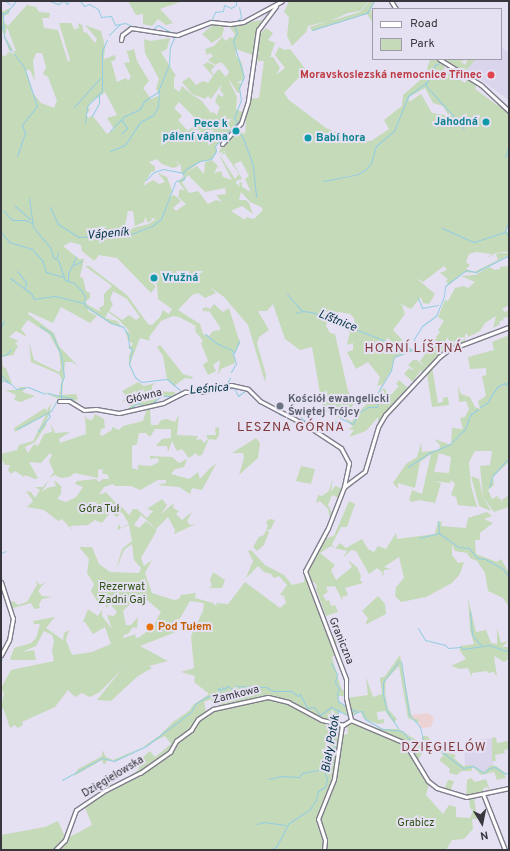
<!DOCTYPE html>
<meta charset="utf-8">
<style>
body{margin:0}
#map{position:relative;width:510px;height:851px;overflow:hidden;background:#e5e1f2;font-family:Overpass,sans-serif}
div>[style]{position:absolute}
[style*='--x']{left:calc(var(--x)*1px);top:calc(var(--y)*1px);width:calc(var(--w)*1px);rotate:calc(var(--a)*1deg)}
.commercial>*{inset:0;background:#edd2d4}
.built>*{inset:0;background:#dad5ec}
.green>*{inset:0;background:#c5dab9}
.stream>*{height:1px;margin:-0.5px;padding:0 0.5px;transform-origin:0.5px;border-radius:0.5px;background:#94cde3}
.roads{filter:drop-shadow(1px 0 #807d8c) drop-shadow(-1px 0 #807d8c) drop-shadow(0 1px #807d8c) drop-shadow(0 -1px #807d8c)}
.minor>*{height:3px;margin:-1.5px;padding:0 1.5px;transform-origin:1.5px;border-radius:1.5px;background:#fff}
.dots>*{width:11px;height:11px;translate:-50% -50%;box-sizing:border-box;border:2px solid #e5e1f2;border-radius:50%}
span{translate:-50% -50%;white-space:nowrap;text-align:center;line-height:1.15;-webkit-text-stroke:4px #e5e1f2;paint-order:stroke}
.health-label{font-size:11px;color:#be3a42;font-weight:700}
.right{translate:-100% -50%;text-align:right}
.culture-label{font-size:11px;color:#0d838f;font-weight:700}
.left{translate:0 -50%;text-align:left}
.street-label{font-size:11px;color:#38373d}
.worship-label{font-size:11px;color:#5b616d;font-weight:700}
.park-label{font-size:11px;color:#315316}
.food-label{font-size:11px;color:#c56008;font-weight:700}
.water-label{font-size:12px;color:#003444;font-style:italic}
.quarter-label{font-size:13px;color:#81393a;letter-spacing:1px}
.frame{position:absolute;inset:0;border:2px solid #38373d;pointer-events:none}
.legend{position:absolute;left:372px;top:8px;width:130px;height:52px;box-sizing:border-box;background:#e5e1f2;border:1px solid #a09daa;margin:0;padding:5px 7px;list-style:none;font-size:12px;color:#38373d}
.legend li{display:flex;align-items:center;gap:8px;height:20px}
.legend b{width:20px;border:1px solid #a09daa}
.north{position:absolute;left:462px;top:803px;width:40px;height:40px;-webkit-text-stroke:3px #e5e1f2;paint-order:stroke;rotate:170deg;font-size:11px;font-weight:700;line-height:16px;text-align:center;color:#38373d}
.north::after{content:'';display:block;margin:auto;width:14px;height:18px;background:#38373d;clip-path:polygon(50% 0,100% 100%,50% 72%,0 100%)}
</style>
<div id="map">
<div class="commercial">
<div style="clip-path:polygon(428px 713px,434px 718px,431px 727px,420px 728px,418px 719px,412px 720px,411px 715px)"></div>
</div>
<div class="built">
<div style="clip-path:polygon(501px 47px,509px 53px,509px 100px,467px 70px,470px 64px,477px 59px,501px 59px)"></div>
<div style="clip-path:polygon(492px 738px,493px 766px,484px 772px,472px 765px,465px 766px,464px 742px)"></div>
</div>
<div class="green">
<div style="clip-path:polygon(128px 1px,179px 1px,180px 2px,160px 9px,173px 23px,166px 25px,158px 19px,152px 26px,143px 24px,143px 14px,136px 15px)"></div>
<div style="clip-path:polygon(289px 1px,369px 1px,360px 11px,348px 13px,330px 21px,360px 12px,370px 1px,375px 1px,371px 9px,373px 23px,367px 14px,312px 31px,310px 27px,329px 21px,308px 26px,306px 32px,292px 46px,287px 36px,289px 17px,284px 12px)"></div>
<div style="clip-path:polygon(evenodd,27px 5px,36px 7px,39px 12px,50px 13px,49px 18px,42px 18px,44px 28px,58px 30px,68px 62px,70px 60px,59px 23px,71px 23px,76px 32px,75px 29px,79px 28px,78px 23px,82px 25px,84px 33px,86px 32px,95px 43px,97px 39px,85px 25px,101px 31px,105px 47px,102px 76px,104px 59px,115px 55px,116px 59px,111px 61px,117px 82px,126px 78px,128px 81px,131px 77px,124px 63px,130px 62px,126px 49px,128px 51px,134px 49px,137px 61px,149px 81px,143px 88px,151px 99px,160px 95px,156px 89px,159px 79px,145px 53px,144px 39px,150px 41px,170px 38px,167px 49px,161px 52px,176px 76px,174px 77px,174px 88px,179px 92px,182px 86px,191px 94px,202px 101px,211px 113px,213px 112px,217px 115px,220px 107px,215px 102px,218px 94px,222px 97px,224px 95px,220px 90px,222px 84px,211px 99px,208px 96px,205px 99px,192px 94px,182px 82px,189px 77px,196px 85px,203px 81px,208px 83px,213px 76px,203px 65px,208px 62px,215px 66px,211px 70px,213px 75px,219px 69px,226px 77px,229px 72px,226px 67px,221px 62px,215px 65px,208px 60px,213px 56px,210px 53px,207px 55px,205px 49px,214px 46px,222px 37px,226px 41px,230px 37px,233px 38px,235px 34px,230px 28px,231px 25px,262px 20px,255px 37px,253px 55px,236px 49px,236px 56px,241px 61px,243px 68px,244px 80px,237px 82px,242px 84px,239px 91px,242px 94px,237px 92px,230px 81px,229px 81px,237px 97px,236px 109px,244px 113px,241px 121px,215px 146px,217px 151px,212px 159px,200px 162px,187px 172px,197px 166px,204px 174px,205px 162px,212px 160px,218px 166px,214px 173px,221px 171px,223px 177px,232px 180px,220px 157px,226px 151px,219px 153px,222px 145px,234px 131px,237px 131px,237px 129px,245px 134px,246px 122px,243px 118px,250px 99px,259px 98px,264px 61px,256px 61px,258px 36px,266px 28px,273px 33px,268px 40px,275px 43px,270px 57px,273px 57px,280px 68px,276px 75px,285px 68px,275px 55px,279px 47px,284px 50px,290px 49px,306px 70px,284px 93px,289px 100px,326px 128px,358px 141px,371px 141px,389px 129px,384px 120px,402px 106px,403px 95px,425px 76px,430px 59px,437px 59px,445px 66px,443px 72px,446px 71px,465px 83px,468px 78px,477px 83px,475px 89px,497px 105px,500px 102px,509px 112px,509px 223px,506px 230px,509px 234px,509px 252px,502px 252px,496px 253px,485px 259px,492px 254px,476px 252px,469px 254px,466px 262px,470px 265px,466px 269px,474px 272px,498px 260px,496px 254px,499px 253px,509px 253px,509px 255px,476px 273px,464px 272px,449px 285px,446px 281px,448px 279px,440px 273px,447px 270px,444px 266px,423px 282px,416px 278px,435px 294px,429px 304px,423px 303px,421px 297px,411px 309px,401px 304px,397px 303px,402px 305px,405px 314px,393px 330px,405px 343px,394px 344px,388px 338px,386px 340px,393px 349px,400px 351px,408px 347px,413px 351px,394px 358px,392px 369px,377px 394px,382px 384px,377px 386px,380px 377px,368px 362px,356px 369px,347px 352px,353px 350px,353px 343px,347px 345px,350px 332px,340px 325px,340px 322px,355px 327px,354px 318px,350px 314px,339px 312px,329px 317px,326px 326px,330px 333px,335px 334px,348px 391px,355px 402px,351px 408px,337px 414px,326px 411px,322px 405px,312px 347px,300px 350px,285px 339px,273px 304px,267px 311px,258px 311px,269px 330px,259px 337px,257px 343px,266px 375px,265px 382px,248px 325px,224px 297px,210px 287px,216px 293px,205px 298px,198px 293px,192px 295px,178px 310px,200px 324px,203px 334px,211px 341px,203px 333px,209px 336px,213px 331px,220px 330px,220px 327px,209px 311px,206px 312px,206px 309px,204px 312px,202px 309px,206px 307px,210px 309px,214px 304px,223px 312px,229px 308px,240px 343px,235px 353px,211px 341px,231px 351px,234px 356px,235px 363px,221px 369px,218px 375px,220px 360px,213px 365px,216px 371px,208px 375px,203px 365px,208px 361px,201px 343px,203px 341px,195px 331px,197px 328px,194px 330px,196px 326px,179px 317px,173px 316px,161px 321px,149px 337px,150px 341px,140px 338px,130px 364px,134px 377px,129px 364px,129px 355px,132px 350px,128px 348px,133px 344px,128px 340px,125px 330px,131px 333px,119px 320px,108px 312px,105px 318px,117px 321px,122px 327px,111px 324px,88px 309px,88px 311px,97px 316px,90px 323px,61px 307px,53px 323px,29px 312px,28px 314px,54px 333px,59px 346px,78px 366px,72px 362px,65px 362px,62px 395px,76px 394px,78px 399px,75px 400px,83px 408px,96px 407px,124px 412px,125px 416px,100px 410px,86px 412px,73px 401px,59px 399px,43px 392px,59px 396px,62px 380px,59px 374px,31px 362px,29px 342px,34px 360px,59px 372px,61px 368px,59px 352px,49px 334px,28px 320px,21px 329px,27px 337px,16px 331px,9px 337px,19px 341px,15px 343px,18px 346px,13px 355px,2px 357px,3px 367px,6px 368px,12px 384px,5px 382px,1px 378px,1px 55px,6px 56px,8px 52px,15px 54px,13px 51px,16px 51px,7px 27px,5px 36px,13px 50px,9px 51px,3px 32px,1px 33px,1px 12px,10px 8px,9px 14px,3px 16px,4px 22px,8px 26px,27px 5px,36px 53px,42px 53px,46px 67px,43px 74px,48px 77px,57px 101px,54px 108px,41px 103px,32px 92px,26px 70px,30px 70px,35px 81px,33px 61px,36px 53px,27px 5px,425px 88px,433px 103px,443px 106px,453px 123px,445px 115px,432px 113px,421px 94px,409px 102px,409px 97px,425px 88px,27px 5px,105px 92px,117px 115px,107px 118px,114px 129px,107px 134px,92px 115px,89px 118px,86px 115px,91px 108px,88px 109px,90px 103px,97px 97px,100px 102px,98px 97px,105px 92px,27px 5px,179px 102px,196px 119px,201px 119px,188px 131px,178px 120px,182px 116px,174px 108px,179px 102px,27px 5px,223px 151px,239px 174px,235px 179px,221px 157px,223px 151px,27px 5px,157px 159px,162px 164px,173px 168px,179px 166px,175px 160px,181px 166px,181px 173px,185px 176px,178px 181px,185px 191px,180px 189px,178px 197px,186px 204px,176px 211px,173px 208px,181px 201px,174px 195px,169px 197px,172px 191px,167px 177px,158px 173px,165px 182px,159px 184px,153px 180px,143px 186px,151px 172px,155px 171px,155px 167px,149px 162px,157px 159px,27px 5px,241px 161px,249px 176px,245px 179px,251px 192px,242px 187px,242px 182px,239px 183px,240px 187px,236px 183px,236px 181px,242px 179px,234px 164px,241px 161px,27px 5px,188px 175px,205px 192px,225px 188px,226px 194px,216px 195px,222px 202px,216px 200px,208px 204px,198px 191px,189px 193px,182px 183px,188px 175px,27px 5px,241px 192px,250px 202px,261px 207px,263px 210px,254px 219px,246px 217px,245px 220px,231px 211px,242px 206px,253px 214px,249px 203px,246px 200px,239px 200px,241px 192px,27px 5px,128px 211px,133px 211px,135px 226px,144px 222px,145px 217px,148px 223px,152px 220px,151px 218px,156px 219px,149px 224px,124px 230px,128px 211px,27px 5px,71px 242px,81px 245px,82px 251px,94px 261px,99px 255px,117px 258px,151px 293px,156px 286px,151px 282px,153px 279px,157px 285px,158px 299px,172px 309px,169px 314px,163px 310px,160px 317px,152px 325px,148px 324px,127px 295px,89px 266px,85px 266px,112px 286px,104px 294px,104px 305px,99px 308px,101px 312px,88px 305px,85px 302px,90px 298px,90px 293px,86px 291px,83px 278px,80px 277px,84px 259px,79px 259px,63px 246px,71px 242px,27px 5px,113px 291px,127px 299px,140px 317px,136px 320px,129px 315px,122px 320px,109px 311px,113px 304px,110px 299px,113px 291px)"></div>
<div style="clip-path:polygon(214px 24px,221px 24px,224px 29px,222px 36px,212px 43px,202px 34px)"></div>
<div style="clip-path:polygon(440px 59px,461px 59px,465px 61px,460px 61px,465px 65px,468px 59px,476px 59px,464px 73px)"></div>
<div style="clip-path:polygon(509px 266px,509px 305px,502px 309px,505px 312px,509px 310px,509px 317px,503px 318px,504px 321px,503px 320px,499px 322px,500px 324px,493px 328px,496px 316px,485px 323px,480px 331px,468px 337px,467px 333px,465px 335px,465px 343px,453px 347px,447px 337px,442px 352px,429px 366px,425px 367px,420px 361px,426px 353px,424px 351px,440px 332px,438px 330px,444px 321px,438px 317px,445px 300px,448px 301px,455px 288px,464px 286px,468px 288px,475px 282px,461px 276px,475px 275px,489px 267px,495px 270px,500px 269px,500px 267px)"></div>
<div style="clip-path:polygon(evenodd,509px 335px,509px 462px,493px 477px,494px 485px,488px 490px,492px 499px,499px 495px,497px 499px,500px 498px,503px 504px,502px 500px,509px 495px,509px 507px,494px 512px,483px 497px,480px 466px,490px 465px,492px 451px,475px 451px,469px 462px,471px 486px,477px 507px,458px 505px,456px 497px,451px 495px,455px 484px,451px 480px,450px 483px,435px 481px,441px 483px,435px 503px,419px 500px,412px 502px,409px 500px,412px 490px,422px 494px,431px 454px,420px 462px,415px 488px,398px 483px,398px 489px,393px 483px,406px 464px,417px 457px,421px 443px,422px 452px,439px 450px,440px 445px,434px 439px,451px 445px,452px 428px,463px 429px,460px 418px,465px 417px,469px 409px,466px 401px,459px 402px,458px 386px,461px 394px,470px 397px,475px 407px,480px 409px,478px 401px,486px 396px,482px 376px,486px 375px,486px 368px,470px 369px,468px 357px,494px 350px,492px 342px,509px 335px,439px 453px,451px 457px,449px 473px,434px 472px,439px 453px)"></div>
<div style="clip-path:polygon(160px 345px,183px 374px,193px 377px,192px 379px,185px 378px,174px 386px,169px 381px,174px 382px,167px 380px,163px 356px,157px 347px)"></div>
<div style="clip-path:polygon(413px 360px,417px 360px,425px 367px,429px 367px,422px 374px,421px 370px,413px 382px,404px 374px,409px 368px,412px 370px,413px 369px,408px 365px)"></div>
<div style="clip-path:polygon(432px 367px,438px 403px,443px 402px,443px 398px,448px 397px,449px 405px,432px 407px,427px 374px)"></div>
<div style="clip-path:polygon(166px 380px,155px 383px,152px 386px,152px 391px,175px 392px,175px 395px,160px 398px,152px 406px,143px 407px,137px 405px,131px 410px,125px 410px,130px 407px,128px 399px,121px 403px,127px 397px,122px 391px,138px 382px,144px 386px)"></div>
<div style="clip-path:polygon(399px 380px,408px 388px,385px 413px,378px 425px,378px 417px,366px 431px,349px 437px,354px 430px,348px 429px,353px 427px,344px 417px,337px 418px,334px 424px,329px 426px,324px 426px,333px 424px,338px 416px,342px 416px,352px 422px,356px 414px,384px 388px,388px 394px,392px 394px,399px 386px,396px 384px)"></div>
<div style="clip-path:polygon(20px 387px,27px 387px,22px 392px,35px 396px,21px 402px,14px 400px,16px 395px,5px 390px,18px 390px)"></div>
<div style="clip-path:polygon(51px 403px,50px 413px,45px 423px,47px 424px,35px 442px,25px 447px,28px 453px,34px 444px,38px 446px,44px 434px,52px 432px,51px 424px,55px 433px,70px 432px,59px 439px,60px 443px,86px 434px,85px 414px,87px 419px,92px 420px,95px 414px,104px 419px,105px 428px,101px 429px,100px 435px,102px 436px,112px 430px,112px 427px,119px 430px,123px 426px,143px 421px,147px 408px,150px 408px,151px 425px,158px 425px,161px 420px,167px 419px,175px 422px,179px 414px,177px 435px,198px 436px,196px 440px,201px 439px,204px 443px,208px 439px,206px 435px,216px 435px,215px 428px,219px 427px,219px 435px,216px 440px,209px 439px,202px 455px,198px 456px,196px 453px,189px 458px,182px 449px,177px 451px,172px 441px,168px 452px,167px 446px,156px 446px,162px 439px,171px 438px,171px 429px,155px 429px,150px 437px,146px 433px,139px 433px,137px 444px,132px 446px,132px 468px,138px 470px,138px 465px,151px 466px,159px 462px,158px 458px,150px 459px,150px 456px,172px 457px,179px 463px,187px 459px,184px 467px,175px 469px,171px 474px,189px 479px,198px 472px,200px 479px,211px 467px,216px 464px,202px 490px,192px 488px,190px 494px,179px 487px,157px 485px,166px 483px,166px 480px,158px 480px,140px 490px,131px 486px,115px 486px,113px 484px,104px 487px,99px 495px,106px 492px,117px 504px,102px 523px,95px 520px,88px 525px,70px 526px,73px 531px,62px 519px,58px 521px,44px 510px,27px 507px,33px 501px,26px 491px,31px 492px,35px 498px,40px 490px,35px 487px,43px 487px,49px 480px,42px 492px,47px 488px,56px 486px,54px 480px,61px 486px,61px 494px,57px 499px,66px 502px,76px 497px,83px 487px,75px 484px,77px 481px,96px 479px,99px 482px,103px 479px,109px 479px,108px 475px,102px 473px,103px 469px,98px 470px,98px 478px,75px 473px,69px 477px,61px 478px,55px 475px,49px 478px,54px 472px,49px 461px,52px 455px,50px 453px,41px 463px,29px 462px,38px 478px,35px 479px,25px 475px,24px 477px,15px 471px,11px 474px,8px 470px,10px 465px,5px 465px,1px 458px,1px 454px,17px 450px,19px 445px,33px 441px,46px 415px,15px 432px,14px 428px,45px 408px,47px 411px)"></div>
<div style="clip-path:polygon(256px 438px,260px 443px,258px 458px,239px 475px,244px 458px,243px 453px,232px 453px)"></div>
<div style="clip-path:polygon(301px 466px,315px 469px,311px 484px,296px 481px)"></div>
<div style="clip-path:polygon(471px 476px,479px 479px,483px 497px,491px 511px,479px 506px)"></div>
<div style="clip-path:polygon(333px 477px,331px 492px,335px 486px,343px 489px,339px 498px,332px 495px,328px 505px,333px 515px,330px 518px,328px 509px,320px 501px,316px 503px,318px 495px,322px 496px,329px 491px)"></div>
<div style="clip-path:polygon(evenodd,162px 499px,167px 505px,161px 514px,174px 503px,173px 508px,179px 511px,176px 514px,182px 520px,192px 512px,187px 521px,190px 525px,196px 524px,174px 534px,175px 530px,168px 517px,156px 529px,137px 511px,141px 515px,134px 525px,139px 528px,146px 521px,157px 530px,141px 558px,144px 566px,152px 560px,145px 573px,152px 593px,174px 600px,179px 599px,181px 595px,196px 593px,195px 598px,213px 603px,217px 607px,216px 603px,228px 604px,245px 582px,280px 608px,286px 603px,284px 596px,280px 595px,287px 585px,279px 576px,274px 578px,271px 574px,264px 572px,258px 566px,246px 578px,253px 561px,248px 551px,251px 550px,265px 565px,284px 575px,292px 585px,304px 582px,305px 573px,329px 637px,336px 634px,339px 643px,332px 646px,338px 656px,336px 654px,332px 657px,340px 685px,342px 690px,346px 690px,345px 696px,338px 696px,339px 702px,343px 705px,348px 705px,346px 698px,368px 695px,366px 677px,373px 697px,382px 694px,380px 678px,385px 676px,400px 655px,412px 719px,418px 719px,419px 723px,408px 718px,399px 666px,386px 680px,385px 693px,388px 709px,397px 719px,394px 723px,385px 711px,377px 712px,378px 720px,384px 719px,384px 723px,378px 724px,364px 719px,360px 711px,351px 717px,348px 705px,350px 716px,339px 711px,336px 723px,313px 716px,289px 701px,268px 697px,220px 706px,218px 701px,212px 702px,211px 699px,204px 702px,206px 712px,233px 704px,270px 698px,288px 702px,312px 717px,342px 725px,341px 732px,334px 733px,334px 736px,348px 734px,347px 725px,351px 722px,383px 729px,399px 729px,416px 740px,422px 740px,422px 736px,427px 736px,437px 748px,447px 741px,450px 745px,446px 745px,444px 752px,456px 755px,454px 758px,463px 766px,472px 765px,484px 772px,491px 765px,496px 766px,506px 773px,509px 771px,504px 774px,506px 778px,497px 780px,494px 772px,481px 775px,473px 767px,471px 771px,461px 771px,457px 775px,449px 773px,450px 769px,439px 760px,443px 756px,441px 751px,426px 745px,418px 761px,407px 745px,431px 785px,444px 790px,448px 780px,454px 781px,450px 792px,456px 796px,429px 785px,426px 795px,443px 814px,449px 805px,456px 807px,456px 817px,470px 818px,473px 810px,470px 808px,469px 797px,466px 797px,467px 780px,471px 778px,475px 782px,486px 779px,490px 791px,487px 787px,484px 788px,482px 793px,472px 796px,482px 795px,484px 799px,480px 796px,474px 797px,477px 819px,472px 819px,473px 829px,464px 839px,452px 840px,446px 850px,1px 850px,1px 835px,45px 827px,58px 821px,66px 839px,92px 825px,84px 805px,111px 787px,111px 783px,115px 785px,130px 776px,139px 769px,136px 763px,150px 751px,155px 757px,171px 744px,165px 736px,116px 761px,108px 760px,104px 765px,102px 760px,74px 776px,78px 769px,102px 756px,102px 750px,106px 757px,113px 760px,141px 748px,159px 736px,173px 722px,190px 710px,193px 705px,209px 694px,194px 682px,195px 676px,181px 672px,194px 668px,191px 636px,203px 611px,204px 603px,190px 601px,179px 620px,168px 631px,181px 630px,140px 646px,168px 661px,149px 666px,152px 668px,138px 676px,111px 701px,97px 700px,122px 669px,100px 692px,90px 697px,82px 693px,75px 697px,68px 690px,55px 707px,22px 722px,23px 725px,18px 728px,15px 725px,10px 728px,3px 708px,1px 709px,4px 693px,1px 688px,11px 670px,54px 661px,52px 651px,54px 641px,52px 635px,44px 631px,36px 646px,22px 652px,34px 650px,36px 660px,10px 660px,14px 648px,31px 643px,36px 638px,40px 624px,34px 624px,33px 621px,55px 617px,46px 628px,63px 640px,64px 633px,69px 630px,66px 640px,72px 655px,92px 652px,111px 644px,105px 627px,93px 634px,85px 622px,83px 622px,88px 609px,98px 616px,102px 610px,102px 616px,112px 629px,107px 615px,114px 616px,117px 612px,110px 604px,106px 608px,105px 602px,100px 606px,91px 591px,94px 584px,87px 573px,89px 559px,79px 547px,92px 547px,99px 564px,110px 572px,139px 573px,141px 568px,134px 560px,132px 544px,124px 550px,116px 570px,122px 549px,132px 541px,129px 525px,117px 530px,119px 524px,121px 528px,129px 524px,123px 514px,121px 512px,117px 517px,114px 515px,119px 504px,129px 515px,133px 509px,137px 509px,147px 518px,153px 511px,147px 509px,162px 499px,140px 594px,161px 612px,152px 628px,138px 638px,135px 637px,136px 634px,124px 638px,123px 635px,128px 634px,133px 627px,137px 628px,138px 617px,131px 625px,126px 625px,123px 611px,140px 594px)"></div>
<div style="clip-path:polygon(349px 501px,355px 504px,347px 527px,341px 527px,332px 544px,334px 548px,331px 546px,320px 553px,335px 565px,331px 570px,336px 580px,352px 567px,348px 560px,357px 567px,361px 576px,360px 580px,363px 583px,345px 588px,348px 595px,342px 597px,343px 602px,335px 586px,326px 587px,328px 592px,323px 595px,326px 601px,329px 600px,331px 606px,335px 605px,338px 612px,326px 616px,316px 589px,317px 586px,314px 582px,310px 584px,306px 573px,308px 566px,331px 524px,327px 538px,334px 536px)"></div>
<div style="clip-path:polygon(487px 512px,492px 516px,484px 519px,493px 523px,480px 533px,480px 540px,475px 540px,476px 554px,497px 562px,501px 559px,509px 573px,509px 607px,503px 598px,488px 591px,485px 573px,477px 561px,470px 558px,467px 553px,455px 551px,452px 545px,452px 555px,458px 563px,464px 562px,460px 574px,452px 583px,426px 597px,401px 602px,395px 596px,396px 587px,404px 578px,399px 557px,384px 567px,391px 569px,384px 570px,383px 578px,382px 572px,377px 568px,369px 574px,356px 551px,351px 550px,343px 558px,347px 551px,335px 548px,340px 543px,346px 548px,362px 539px,368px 549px,374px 552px,378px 546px,386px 549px,396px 533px,397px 539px,435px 534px,438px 521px,442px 522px,441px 526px,466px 528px,468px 518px)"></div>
<div style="clip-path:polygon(270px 519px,275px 520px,271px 529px,267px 530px,269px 532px,264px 545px,257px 551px,253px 547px,259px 537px,264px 535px,268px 526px,266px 522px)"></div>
<div style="clip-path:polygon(213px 572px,225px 580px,222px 588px,209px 588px,212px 586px,210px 580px)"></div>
<div style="clip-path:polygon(36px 580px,40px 585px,45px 582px,38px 591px,42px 596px,52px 597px,42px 599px,39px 604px,40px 608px,34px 609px,31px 603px,13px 608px,16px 620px,11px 641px,8px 645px,13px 621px,9px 602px,13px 601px,18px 605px,27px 602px,37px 585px)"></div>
<div style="clip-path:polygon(378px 596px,385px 604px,386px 614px,365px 625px,368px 618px,362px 611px)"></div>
<div style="clip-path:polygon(468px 598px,476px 632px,486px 630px,491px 643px,497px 644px,497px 628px,501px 643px,508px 641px,502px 647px,509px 647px,509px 659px,504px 662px,494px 656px,497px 677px,494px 672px,488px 673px,487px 671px,472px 673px,472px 677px,468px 668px,460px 669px,451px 666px,466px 659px,460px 651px,460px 646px,474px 644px,470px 630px)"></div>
<div style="clip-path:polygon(496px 737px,497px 743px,508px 741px,509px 749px,504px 750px,505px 753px,495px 755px,496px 761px,492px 761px,492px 738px)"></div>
</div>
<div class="stream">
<div style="--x:5;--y:1;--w:6;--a:31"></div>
<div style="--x:32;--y:1;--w:6;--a:0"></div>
<div style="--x:50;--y:1;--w:9;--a:21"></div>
<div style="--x:58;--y:4;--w:6;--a:-31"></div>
<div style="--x:64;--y:1;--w:4;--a:45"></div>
<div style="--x:67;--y:4;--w:4;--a:-56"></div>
<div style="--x:80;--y:1;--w:6;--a:51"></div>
<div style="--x:84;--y:6;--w:5;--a:-22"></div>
<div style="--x:89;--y:4;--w:10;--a:29"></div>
<div style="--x:98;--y:9;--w:9;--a:69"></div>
<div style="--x:101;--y:17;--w:10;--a:-6"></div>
<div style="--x:111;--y:16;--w:10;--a:66"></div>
<div style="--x:115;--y:25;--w:10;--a:-11"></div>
<div style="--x:125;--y:23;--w:11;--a:22"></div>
<div style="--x:236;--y:1;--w:4;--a:90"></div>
<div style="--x:1;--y:14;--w:6;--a:-18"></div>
<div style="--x:7;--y:12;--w:14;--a:-51"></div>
<div style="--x:3;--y:14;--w:23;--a:88"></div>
<div style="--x:4;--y:37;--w:16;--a:63"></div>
<div style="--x:236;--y:22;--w:7;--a:-45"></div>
<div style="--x:241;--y:17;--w:10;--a:-101"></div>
<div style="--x:205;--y:23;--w:8;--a:-30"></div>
<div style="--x:212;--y:19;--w:8;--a:-67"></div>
<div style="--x:215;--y:12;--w:8;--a:-7"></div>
<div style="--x:223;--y:11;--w:6;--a:-81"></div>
<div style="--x:224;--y:5;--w:8;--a:23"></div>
<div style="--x:231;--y:8;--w:6;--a:-31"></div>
<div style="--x:140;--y:28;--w:13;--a:4"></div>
<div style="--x:153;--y:29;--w:6;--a:-39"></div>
<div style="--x:158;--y:25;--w:16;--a:30"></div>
<div style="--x:1;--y:29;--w:4;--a:-56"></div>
<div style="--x:312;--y:30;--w:58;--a:-17.2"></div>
<div style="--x:367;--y:13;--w:14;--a:-60"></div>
<div style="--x:186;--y:31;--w:12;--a:-24"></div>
<div style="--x:109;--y:35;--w:16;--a:-45"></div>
<div style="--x:14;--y:54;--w:5;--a:53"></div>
<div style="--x:425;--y:83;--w:6;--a:59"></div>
<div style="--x:428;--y:88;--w:30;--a:48"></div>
<div style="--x:74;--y:107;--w:39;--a:-48"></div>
<div style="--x:449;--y:111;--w:23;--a:50"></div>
<div style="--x:92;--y:116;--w:15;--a:-62"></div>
<div style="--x:99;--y:103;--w:8;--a:-90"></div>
<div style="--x:121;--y:119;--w:11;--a:56"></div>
<div style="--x:127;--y:128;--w:8;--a:135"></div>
<div style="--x:85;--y:123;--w:17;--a:-83"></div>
<div style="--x:87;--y:106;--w:21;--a:-45"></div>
<div style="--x:102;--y:91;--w:40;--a:-90"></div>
<div style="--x:102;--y:51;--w:12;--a:-66"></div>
<div style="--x:234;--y:126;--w:15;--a:53"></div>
<div style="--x:243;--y:138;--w:30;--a:70"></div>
<div style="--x:110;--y:131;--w:19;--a:-47"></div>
<div style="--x:123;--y:117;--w:19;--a:-25"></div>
<div style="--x:140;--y:109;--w:9;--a:-63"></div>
<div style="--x:144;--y:101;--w:17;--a:-33"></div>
<div style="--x:110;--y:151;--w:16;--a:-22"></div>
<div style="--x:125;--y:145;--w:27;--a:-57"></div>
<div style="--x:140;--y:122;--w:15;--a:-28"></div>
<div style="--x:153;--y:115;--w:9;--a:-58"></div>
<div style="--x:158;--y:107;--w:18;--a:-87"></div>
<div style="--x:159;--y:89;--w:27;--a:-68"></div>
<div style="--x:169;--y:64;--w:17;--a:-87"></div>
<div style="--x:170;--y:47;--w:12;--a:-66"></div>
<div style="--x:17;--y:156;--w:24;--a:-71"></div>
<div style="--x:25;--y:133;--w:9;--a:-111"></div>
<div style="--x:22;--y:125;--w:24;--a:-52"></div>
<div style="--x:37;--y:106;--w:41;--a:-108.4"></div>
<div style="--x:24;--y:67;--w:10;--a:-127"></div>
<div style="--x:505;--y:157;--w:13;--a:-72"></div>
<div style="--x:253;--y:167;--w:30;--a:84"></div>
<div style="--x:146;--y:180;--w:11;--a:-45"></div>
<div style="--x:154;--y:172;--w:9;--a:-18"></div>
<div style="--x:163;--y:169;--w:20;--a:11"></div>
<div style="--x:176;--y:181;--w:8;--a:-14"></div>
<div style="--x:184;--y:179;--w:6;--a:-99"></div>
<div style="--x:183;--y:173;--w:5;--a:-53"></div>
<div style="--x:186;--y:169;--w:16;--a:-30"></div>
<div style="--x:200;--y:161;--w:11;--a:-10"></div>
<div style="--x:211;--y:159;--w:9;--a:-58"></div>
<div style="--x:216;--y:151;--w:5;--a:-101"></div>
<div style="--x:215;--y:146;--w:33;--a:-47"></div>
<div style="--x:237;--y:122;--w:5;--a:-127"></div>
<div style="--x:234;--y:118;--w:19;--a:-69"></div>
<div style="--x:241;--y:100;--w:12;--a:-99"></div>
<div style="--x:239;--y:88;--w:12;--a:-66"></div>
<div style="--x:244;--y:77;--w:38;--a:-107"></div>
<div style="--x:233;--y:41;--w:9;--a:-63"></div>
<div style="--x:237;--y:33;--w:7;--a:-106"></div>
<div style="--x:323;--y:181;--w:36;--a:-11"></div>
<div style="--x:358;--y:174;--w:9;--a:-32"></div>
<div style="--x:366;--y:169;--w:8;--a:-50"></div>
<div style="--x:371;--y:163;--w:18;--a:-74"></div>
<div style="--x:376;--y:146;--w:23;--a:-40"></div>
<div style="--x:394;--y:131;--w:38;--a:-68"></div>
<div style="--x:408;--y:96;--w:24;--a:-36"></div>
<div style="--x:427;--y:82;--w:19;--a:-65"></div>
<div style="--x:435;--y:65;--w:8;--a:-23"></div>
<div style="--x:29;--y:198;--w:29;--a:82"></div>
<div style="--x:33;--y:227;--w:26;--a:50"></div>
<div style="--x:50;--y:247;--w:10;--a:73"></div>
<div style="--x:53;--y:257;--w:6;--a:31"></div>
<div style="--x:58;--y:260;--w:21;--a:71"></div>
<div style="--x:65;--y:280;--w:9;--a:18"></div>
<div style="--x:74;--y:283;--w:11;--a:45"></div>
<div style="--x:82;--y:291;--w:7;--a:63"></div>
<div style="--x:85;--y:297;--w:8;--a:97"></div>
<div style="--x:84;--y:305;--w:32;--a:34"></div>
<div style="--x:111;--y:323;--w:13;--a:18"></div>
<div style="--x:123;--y:327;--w:9;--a:58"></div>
<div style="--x:128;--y:335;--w:12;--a:85"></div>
<div style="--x:129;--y:347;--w:4;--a:34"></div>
<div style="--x:132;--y:349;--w:15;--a:101"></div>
<div style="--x:129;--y:364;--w:14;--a:65"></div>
<div style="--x:135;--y:377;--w:8;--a:40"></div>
<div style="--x:141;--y:382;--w:25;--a:-7"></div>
<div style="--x:508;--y:199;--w:1;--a:45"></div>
<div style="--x:15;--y:206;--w:20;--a:41"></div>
<div style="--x:50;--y:207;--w:19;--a:65"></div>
<div style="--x:58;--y:224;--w:25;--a:32"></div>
<div style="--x:79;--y:237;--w:52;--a:-3.3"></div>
<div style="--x:131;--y:234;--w:22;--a:-21"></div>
<div style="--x:152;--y:226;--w:11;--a:-38"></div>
<div style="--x:161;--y:219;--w:40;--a:-69"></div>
<div style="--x:3;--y:210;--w:13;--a:48"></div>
<div style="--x:12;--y:220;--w:13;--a:0"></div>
<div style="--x:25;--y:220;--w:8;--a:23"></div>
<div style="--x:442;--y:228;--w:35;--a:24"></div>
<div style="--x:474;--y:242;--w:33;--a:-18"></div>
<div style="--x:505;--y:232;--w:6;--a:51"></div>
<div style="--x:505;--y:231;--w:11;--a:-68"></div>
<div style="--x:1;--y:232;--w:13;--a:51"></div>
<div style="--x:9;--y:242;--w:24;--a:17"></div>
<div style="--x:32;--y:249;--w:15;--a:48"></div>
<div style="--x:42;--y:260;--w:13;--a:72"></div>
<div style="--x:46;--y:272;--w:18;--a:16"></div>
<div style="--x:57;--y:258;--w:6;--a:-81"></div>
<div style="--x:74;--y:265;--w:9;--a:-27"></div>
<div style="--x:17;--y:271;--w:14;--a:51"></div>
<div style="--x:26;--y:282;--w:7;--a:98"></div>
<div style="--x:10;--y:278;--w:26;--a:36"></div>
<div style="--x:31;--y:293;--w:7;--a:63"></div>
<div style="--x:34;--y:299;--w:21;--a:-8"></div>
<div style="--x:55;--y:296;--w:29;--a:14"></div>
<div style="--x:68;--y:280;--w:6;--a:-90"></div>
<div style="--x:68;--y:274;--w:19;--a:-65"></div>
<div style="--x:287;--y:294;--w:23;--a:49"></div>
<div style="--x:302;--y:311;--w:10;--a:6"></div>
<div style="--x:312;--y:312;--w:87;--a:21.6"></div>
<div style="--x:393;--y:344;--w:10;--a:-6"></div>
<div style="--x:403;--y:343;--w:11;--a:38"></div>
<div style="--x:418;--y:298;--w:11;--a:68"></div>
<div style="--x:422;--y:308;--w:16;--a:-11"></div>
<div style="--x:296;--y:313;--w:6;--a:-18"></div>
<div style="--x:40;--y:326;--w:14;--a:34"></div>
<div style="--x:52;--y:334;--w:23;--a:67"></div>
<div style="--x:61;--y:355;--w:21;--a:82"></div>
<div style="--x:64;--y:376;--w:9;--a:111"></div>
<div style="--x:61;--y:384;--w:14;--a:90"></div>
<div style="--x:1;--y:327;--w:7;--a:-63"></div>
<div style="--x:205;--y:334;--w:14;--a:39"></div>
<div style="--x:216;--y:343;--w:17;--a:24"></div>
<div style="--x:232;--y:350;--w:15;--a:74"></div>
<div style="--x:1;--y:340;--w:9;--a:90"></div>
<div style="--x:413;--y:350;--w:11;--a:-85"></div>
<div style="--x:414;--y:339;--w:15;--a:-58"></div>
<div style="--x:422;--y:326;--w:17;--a:-36"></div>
<div style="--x:436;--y:316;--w:22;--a:-68"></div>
<div style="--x:444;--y:296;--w:10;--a:-84"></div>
<div style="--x:445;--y:286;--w:26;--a:-37"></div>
<div style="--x:466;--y:270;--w:10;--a:11"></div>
<div style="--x:476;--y:272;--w:37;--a:-27"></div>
<div style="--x:234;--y:353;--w:13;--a:-67"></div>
<div style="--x:1;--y:356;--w:6;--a:-18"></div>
<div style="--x:7;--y:354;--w:6;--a:-51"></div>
<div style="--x:231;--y:372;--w:8;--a:-60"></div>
<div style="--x:1;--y:375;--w:10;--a:45"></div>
<div style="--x:1;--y:379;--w:3;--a:45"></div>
<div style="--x:167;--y:379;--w:20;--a:41"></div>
<div style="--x:5;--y:381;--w:7;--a:27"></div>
<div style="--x:227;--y:383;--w:6;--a:-59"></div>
<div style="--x:12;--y:385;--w:6;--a:45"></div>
<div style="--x:16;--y:389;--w:12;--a:-9"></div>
<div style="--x:28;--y:387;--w:18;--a:22"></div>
<div style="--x:216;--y:390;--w:18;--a:-6"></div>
<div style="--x:234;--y:388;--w:9;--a:63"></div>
<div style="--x:238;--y:396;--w:10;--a:-37"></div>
<div style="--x:249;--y:391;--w:18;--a:45"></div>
<div style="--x:47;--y:393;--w:26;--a:13"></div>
<div style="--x:72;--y:399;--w:5;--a:53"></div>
<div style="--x:151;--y:404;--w:13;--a:-39"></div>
<div style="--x:161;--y:396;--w:14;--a:0"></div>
<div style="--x:480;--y:407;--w:8;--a:-30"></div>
<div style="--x:487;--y:403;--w:19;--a:-58"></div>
<div style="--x:497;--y:387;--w:8;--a:-30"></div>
<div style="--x:504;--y:383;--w:3;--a:45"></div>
<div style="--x:506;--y:385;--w:8;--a:-67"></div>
<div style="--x:128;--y:409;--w:12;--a:-31"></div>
<div style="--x:138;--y:403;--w:8;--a:23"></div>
<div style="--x:276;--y:410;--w:6;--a:51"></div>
<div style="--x:280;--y:415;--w:6;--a:9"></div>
<div style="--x:289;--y:414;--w:6;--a:-45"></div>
<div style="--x:293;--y:410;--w:5;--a:11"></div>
<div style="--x:298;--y:411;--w:9;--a:63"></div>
<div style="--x:302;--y:419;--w:18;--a:27"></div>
<div style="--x:318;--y:427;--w:15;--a:-8"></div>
<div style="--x:333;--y:425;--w:10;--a:-45"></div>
<div style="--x:340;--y:418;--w:14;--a:25"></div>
<div style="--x:353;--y:424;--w:12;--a:-66"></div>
<div style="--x:358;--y:413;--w:12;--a:-31"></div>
<div style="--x:368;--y:407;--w:9;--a:0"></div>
<div style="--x:377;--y:407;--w:15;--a:-86"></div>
<div style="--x:378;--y:392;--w:26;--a:-59"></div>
<div style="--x:391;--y:370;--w:13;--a:-77"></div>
<div style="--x:394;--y:357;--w:19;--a:-21"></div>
<div style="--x:17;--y:429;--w:38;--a:-28"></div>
<div style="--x:51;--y:411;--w:13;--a:-61"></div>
<div style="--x:38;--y:431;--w:19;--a:-51"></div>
<div style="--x:50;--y:416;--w:4;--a:-124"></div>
<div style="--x:408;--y:467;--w:23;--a:-34"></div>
<div style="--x:427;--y:454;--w:25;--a:-23"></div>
<div style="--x:450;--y:444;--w:21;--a:-45"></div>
<div style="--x:465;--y:429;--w:15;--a:-70"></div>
<div style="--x:470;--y:415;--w:10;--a:-37"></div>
<div style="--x:489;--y:487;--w:13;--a:-72"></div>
<div style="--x:493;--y:475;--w:23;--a:-47"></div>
<div style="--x:438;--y:521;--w:11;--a:85"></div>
<div style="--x:419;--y:538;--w:21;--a:-14"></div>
<div style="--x:439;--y:533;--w:24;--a:36"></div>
<div style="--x:458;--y:547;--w:11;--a:5"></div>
<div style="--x:469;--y:548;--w:13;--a:51"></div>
<div style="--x:477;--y:558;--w:8;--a:7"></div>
<div style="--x:485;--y:559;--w:21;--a:29"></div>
<div style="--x:503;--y:569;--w:10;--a:53"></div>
<div style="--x:1;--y:553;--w:5;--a:-22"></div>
<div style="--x:1;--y:578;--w:9;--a:72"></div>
<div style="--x:6;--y:593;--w:26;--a:72"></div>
<div style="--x:470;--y:611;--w:24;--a:85"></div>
<div style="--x:472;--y:635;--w:13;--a:48"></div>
<div style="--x:418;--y:628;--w:14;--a:60"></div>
<div style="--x:425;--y:640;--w:21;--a:14"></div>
<div style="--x:445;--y:645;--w:4;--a:45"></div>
<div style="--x:448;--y:648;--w:13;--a:-4"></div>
<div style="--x:461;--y:647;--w:3;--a:45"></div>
<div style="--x:463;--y:649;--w:26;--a:-9"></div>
<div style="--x:489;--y:645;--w:21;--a:19"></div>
<div style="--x:1;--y:661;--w:7;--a:-74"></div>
<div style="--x:401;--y:661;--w:54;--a:81.4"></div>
<div style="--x:409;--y:714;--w:17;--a:50"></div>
<div style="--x:420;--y:727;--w:13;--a:77"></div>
<div style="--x:331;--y:663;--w:13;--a:61"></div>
<div style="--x:337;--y:674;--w:8;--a:104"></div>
<div style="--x:335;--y:682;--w:7;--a:56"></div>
<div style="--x:339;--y:688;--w:5;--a:112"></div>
<div style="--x:337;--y:693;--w:8;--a:83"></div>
<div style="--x:338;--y:701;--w:11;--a:34"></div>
<div style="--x:266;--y:687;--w:8;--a:30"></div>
<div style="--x:273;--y:691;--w:18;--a:0"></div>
<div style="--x:291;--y:691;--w:9;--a:36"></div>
<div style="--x:298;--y:696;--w:3;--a:-45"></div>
<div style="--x:300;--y:694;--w:16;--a:63"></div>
<div style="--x:307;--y:708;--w:7;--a:-8"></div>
<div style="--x:314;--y:707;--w:10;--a:53"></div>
<div style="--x:320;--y:715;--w:14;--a:-36"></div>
<div style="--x:331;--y:707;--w:20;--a:27"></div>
<div style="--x:349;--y:716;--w:8;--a:-23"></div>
<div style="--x:350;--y:708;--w:8;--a:30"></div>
<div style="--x:357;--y:712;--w:5;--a:-11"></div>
<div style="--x:362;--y:711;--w:9;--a:69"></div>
<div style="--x:365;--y:719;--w:20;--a:30"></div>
<div style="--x:382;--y:729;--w:20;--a:6"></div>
<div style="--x:402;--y:731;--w:11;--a:49"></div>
<div style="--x:409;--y:739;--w:34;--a:21"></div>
<div style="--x:441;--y:751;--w:28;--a:38"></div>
<div style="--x:463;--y:768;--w:10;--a:-11"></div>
<div style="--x:473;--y:766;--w:13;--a:32"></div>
<div style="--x:484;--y:773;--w:7;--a:-45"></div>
<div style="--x:489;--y:768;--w:6;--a:-9"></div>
<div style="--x:495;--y:767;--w:12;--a:35"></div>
<div style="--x:505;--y:774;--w:4;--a:-27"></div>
<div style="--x:335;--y:721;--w:12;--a:-70"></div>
<div style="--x:398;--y:728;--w:20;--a:-123"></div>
<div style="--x:387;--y:711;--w:16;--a:-104"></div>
<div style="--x:383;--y:695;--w:13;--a:-90"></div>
<div style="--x:383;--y:682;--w:26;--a:-53"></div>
<div style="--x:269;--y:779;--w:11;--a:-15"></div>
<div style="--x:280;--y:776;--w:19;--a:3"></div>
<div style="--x:299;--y:777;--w:5;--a:-53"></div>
<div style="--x:302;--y:773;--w:26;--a:-11"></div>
<div style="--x:62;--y:780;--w:46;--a:-28.8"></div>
<div style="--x:102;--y:758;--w:12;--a:14"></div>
<div style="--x:114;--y:761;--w:35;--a:-25"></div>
<div style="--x:146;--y:746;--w:56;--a:-37.1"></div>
<div style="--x:191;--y:712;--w:10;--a:-61"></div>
<div style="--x:196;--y:703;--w:21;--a:-29"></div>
<div style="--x:214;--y:693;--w:4;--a:56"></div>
<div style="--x:216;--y:696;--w:4;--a:-27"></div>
<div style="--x:220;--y:694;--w:6;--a:-108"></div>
<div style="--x:218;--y:688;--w:4;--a:27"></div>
<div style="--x:222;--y:690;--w:3;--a:-72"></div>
<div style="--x:223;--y:687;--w:3;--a:45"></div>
<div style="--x:225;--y:689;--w:4;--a:-56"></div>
<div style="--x:227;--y:686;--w:7;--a:27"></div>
<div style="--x:233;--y:689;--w:4;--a:-45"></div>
<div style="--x:236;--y:686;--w:29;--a:2"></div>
<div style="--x:257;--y:824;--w:7;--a:-16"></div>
<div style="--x:264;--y:822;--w:22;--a:8"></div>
<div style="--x:270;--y:850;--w:7;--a:-27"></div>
<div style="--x:276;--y:847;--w:27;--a:-62"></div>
<div style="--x:289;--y:823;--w:24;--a:-33"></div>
<div style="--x:309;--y:810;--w:12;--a:-55"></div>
<div style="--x:316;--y:800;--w:9;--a:-77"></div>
<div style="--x:318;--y:791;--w:8;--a:-30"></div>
<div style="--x:325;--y:787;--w:8;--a:-76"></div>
<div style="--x:327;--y:779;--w:5;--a:-112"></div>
<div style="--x:325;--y:774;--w:31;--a:-71"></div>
<div style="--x:335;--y:745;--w:10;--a:-107"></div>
<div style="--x:332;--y:735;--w:11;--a:-75"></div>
</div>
<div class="roads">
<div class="minor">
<div style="--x:391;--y:1;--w:9;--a:58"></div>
<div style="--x:121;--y:40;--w:5;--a:-79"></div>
<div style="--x:122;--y:35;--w:11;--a:-38"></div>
<div style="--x:131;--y:28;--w:47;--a:8.7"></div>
<div style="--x:177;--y:35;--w:36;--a:-21"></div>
<div style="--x:211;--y:22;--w:19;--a:6"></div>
<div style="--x:230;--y:24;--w:13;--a:-9"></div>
<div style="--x:243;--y:22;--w:44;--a:-28.3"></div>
<div style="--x:439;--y:59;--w:49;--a:31.8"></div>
<div style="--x:481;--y:85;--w:38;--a:43"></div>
<div style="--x:222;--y:144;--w:28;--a:-48"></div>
<div style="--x:241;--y:123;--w:23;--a:-72"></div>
<div style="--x:248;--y:101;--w:72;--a:-82"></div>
<div style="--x:258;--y:30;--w:30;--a:-53"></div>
<div style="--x:59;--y:401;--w:10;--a:0"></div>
<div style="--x:69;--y:401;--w:17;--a:31"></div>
<div style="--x:84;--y:410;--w:12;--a:-5"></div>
<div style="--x:96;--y:409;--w:23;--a:10"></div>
<div style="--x:119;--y:413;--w:45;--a:-12.8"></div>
<div style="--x:163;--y:403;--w:25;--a:-27"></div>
<div style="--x:185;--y:392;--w:16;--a:0"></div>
<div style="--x:201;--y:392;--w:31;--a:-13"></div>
<div style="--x:231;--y:385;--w:17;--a:13"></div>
<div style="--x:248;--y:389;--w:17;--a:45"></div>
<div style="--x:260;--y:401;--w:52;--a:27.6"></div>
<div style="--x:306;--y:425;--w:42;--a:33.3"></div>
<div style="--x:341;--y:448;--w:17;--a:62"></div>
<div style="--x:349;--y:463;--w:25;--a:102"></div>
<div style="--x:344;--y:487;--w:44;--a:111.3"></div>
<div style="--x:328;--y:528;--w:49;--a:118.1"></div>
<div style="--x:305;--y:571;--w:116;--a:69.2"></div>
<div style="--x:346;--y:679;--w:19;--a:90"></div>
<div style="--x:346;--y:698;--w:23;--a:77"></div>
<div style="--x:344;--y:487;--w:26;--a:-37"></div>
<div style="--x:365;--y:471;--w:46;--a:-73.5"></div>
<div style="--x:378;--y:427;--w:14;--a:-60"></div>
<div style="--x:385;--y:415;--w:79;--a:-47"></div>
<div style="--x:439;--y:357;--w:11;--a:-38"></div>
<div style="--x:448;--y:350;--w:65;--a:-20.7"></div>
<div style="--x:1;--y:582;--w:38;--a:72"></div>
<div style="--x:13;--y:618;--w:22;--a:100"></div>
<div style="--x:9;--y:640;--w:17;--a:118"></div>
<div style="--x:351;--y:720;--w:59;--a:23.1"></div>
<div style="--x:405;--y:743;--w:44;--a:58.8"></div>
<div style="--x:428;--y:781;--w:11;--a:38"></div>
<div style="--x:437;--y:788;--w:30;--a:17"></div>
<div style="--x:466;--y:797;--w:44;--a:-11.8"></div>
<div style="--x:483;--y:794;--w:60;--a:68.6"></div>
<div style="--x:55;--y:850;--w:14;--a:-45"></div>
<div style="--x:65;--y:840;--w:32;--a:-70"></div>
<div style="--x:76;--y:810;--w:36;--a:-34"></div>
<div style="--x:106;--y:790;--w:38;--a:-27"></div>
<div style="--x:140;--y:773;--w:37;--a:-35"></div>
<div style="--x:170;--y:752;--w:13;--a:-61"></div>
<div style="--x:176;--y:741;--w:19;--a:-36"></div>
<div style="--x:191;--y:730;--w:13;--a:-58"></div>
<div style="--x:198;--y:719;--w:18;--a:-34"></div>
<div style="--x:213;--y:709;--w:56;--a:-12.3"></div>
<div style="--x:268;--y:697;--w:21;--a:14"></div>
<div style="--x:288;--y:702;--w:38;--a:28"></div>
<div style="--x:322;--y:720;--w:22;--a:13"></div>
<div style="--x:343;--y:725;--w:9;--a:-32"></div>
<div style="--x:324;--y:850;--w:10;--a:-84"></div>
<div style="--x:325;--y:840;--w:22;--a:-108"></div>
<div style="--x:318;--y:819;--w:43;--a:-68.2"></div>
<div style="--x:334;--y:779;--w:55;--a:-81.6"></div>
</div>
</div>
<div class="dots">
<div style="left:491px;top:75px;background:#e0444e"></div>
<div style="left:486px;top:122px;background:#0f9aa8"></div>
<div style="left:236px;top:131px;background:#0f9aa8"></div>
<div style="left:308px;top:138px;background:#0f9aa8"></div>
<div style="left:154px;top:278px;background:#0f9aa8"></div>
<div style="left:280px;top:406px;background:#6b7280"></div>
<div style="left:150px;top:627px;background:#e8710a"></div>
</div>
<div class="health-label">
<span class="right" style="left:482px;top:75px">Moravskoslezská nemocnice Třinec</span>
</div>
<div class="culture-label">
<span class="right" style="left:478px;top:122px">Jahodná</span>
<span class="right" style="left:228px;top:131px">Pece k<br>pálení vápna</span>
<span class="left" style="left:316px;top:138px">Babí hora</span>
<span class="left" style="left:162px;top:278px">Vružná</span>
</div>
<div class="street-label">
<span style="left:144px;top:397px;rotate:-14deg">Główna</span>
<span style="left:341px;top:641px;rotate:68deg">Graniczna</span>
<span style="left:236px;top:695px;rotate:-14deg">Zamkowa</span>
<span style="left:113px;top:777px;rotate:-31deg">Dzięgielowska</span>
</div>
<div class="worship-label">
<span class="left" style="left:288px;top:406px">Kościół ewangelicki<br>Świętej Trójcy</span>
</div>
<div class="park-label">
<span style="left:99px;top:509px">Góra Tuł</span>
<span style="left:122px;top:594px">Rezerwat<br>Zadni Gaj</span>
<span style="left:416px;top:823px">Grabicz</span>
</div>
<div class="food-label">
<span class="left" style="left:158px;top:627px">Pod Tułem</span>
</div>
<div class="water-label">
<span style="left:108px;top:235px;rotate:-5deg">Vápeník</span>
<span style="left:337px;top:322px;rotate:22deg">Líštnice</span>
<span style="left:209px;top:390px;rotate:-5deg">Leśnica</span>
<span style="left:332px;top:744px;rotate:-80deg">Biały Potok</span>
</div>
<div class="quarter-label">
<span style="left:414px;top:349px">HORNÍ LÍŠTNÁ</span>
<span style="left:291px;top:428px">LESZNA GÓRNA</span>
<span style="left:444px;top:748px">DZIĘGIELÓW</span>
</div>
<div class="frame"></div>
<ul class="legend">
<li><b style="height:5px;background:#fff"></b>Road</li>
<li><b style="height:11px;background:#c5dab9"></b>Park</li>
</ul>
<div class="north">N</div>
</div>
